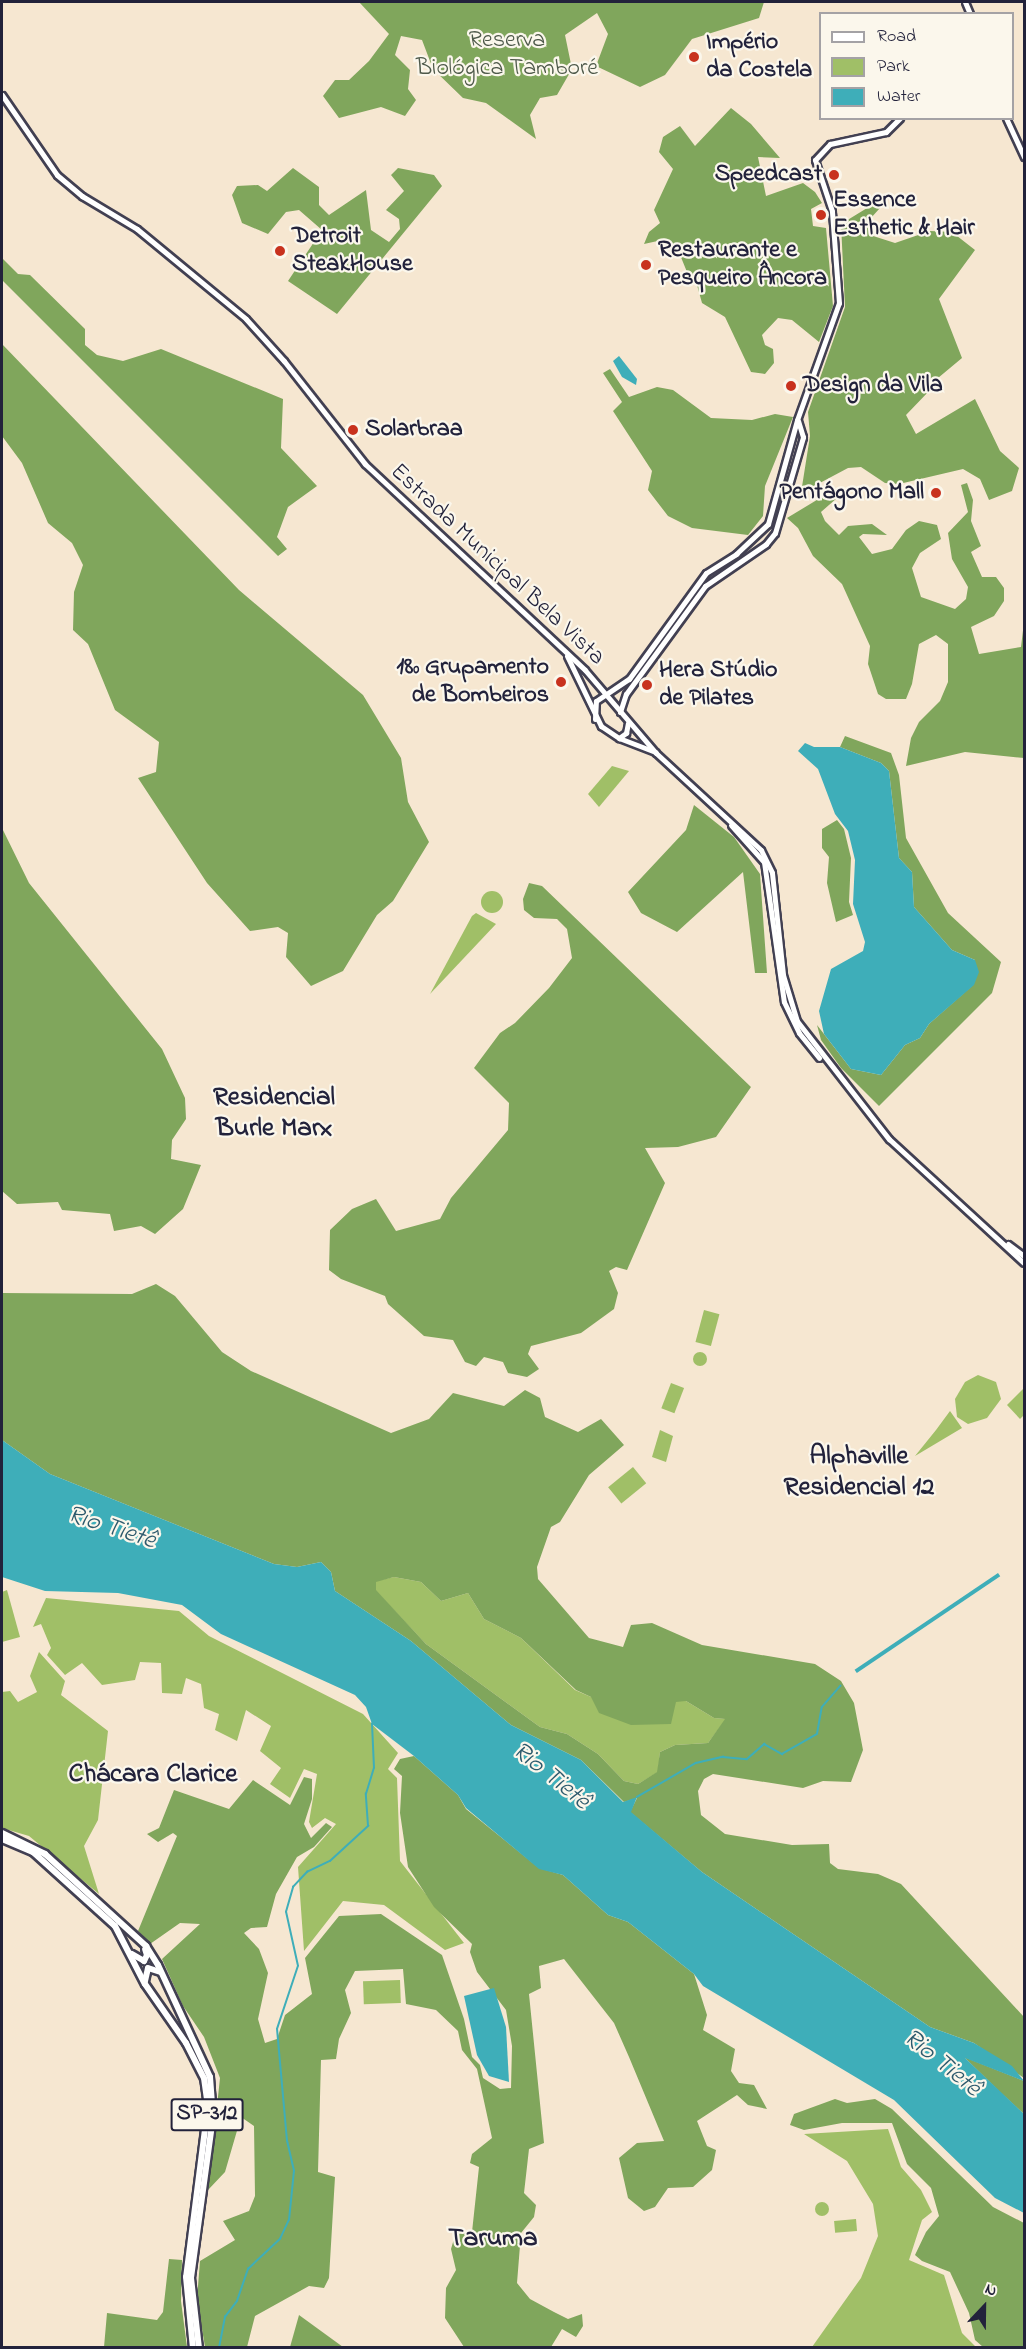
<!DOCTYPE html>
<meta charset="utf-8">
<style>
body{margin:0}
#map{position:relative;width:1026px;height:2349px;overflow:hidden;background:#f6e7d1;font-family:"Indie Flower",sans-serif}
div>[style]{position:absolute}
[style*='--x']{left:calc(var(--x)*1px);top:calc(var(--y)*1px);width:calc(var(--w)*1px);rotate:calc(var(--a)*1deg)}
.green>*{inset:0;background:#a0bf67;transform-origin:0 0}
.round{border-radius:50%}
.forest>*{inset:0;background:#80a65c}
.water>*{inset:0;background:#3eaeb9;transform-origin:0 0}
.stream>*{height:1.5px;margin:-0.75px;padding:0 0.75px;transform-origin:0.75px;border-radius:0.75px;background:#3eaeb9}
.roads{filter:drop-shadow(2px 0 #424052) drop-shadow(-2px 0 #424052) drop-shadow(0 2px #424052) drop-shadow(0 -2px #424052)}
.secondary>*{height:5px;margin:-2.5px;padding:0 2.5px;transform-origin:2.5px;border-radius:2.5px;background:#fff}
.primary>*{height:6px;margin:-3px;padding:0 3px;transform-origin:3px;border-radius:3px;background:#fff}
.dots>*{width:16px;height:16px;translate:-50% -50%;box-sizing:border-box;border:3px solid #fbf7ec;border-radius:50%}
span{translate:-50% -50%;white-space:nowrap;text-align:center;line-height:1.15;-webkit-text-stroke:4.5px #fbf7ec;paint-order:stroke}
.shield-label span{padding:2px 4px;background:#fbf7ec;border:2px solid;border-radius:4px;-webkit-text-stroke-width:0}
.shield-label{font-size:22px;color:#22223b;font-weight:700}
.park-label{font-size:24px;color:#4e594a}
.poi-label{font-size:24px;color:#22223b;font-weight:700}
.left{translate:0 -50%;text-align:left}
.right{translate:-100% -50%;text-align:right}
.street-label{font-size:24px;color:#22223b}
.water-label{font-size:26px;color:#2d5a6d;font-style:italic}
.quarter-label{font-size:27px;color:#22223b;font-weight:700}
.frame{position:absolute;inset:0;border:3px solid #22223b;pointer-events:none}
.legend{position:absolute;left:819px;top:12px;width:195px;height:108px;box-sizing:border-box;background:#fbf7ec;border:2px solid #a4a2a5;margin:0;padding:8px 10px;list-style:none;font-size:18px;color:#22223b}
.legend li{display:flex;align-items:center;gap:12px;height:30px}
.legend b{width:30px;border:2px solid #a4a2a5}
.north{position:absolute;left:954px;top:2277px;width:60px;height:60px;-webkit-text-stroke:4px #fbf7ec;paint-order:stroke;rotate:22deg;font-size:16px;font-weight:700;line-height:24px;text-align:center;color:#22223b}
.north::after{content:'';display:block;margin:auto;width:21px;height:27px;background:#22223b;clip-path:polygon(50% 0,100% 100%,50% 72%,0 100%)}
</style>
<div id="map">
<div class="green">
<div style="clip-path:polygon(612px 766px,629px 771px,599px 807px,588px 794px)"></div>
<div class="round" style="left:481px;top:891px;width:22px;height:22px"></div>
<div style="clip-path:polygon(476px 913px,496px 924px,430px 994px,472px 916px)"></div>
<div style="left:704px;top:1310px;width:16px;height:33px;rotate:15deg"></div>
<div class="round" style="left:693px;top:1352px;width:14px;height:14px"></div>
<div style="clip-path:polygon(978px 1375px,996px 1382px,1001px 1399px,987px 1418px,968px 1424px,957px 1417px,955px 1399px,965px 1382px)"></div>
<div style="left:671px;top:1383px;width:14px;height:27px;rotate:21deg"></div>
<div style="clip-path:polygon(1024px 1388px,1024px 1415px,1020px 1419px,1007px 1405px)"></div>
<div style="clip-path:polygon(950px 1411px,962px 1428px,915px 1456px,936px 1430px)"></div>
<div style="clip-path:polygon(660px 1430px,673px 1436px,666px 1462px,652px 1457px)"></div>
<div style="left:633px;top:1467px;width:21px;height:32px;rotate:51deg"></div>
<div style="clip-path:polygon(394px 1577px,421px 1582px,441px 1601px,468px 1593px,484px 1619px,521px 1638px,575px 1690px,591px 1697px,686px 1701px,714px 1718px,726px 1719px,708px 1743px,675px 1745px,660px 1752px,658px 1772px,638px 1784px,624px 1781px,598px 1754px,567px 1734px,540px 1727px,426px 1644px,376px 1591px,376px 1581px)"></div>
<div style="clip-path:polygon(7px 1590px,20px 1637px,2px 1642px,2px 1592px)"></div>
<div style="clip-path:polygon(46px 1598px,179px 1611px,209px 1636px,363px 1714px,398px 1753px,388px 1769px,397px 1778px,400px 1861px,464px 1943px,445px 1950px,384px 1905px,343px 1901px,304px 1951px,298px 1867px,336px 1824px,325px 1818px,312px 1828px,309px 1822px,317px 1774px,304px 1769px,290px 1798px,270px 1784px,281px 1768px,260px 1751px,271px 1726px,246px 1710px,237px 1741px,215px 1730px,219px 1714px,204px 1708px,201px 1684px,186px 1678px,182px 1694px,162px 1693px,161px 1663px,140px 1662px,135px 1680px,102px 1685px,82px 1663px,65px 1675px,47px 1655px,51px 1648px,41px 1624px,33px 1627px)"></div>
<div style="clip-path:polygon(39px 1652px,65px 1681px,61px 1695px,108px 1731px,98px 1820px,84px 1846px,99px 1894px,29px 1836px,2px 1828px,2px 1692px,10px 1691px,18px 1702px,37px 1692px,30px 1676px)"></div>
<div style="left:400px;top:1980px;width:23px;height:37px;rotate:88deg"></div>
<div style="clip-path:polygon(888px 2129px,901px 2167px,921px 2190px,932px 2212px,922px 2220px,909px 2260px,944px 2275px,962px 2333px,976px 2347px,812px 2347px,861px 2278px,878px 2236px,873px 2204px,847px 2161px,804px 2134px)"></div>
<div class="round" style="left:815px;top:2202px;width:14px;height:14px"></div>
<div style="left:856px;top:2219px;width:12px;height:22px;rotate:85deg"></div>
</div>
<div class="forest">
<div style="clip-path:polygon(359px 2px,764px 2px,759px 18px,692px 39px,665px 75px,640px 87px,596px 66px,608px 34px,597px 13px,565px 35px,572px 69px,557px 95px,540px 98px,530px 115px,536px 139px,486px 103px,463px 98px,433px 69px,422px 40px,401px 36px,395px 55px,410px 70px,408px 89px,416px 100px,405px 116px,381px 107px,339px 118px,323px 96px,335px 80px,349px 80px,369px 61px,389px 34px)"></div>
<div style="clip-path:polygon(731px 108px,751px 124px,780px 158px,758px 157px,766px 196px,803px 183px,815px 192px,822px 203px,811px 209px,813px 226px,826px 228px,833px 306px,819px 342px,792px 320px,778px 318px,762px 335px,765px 345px,773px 349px,774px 363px,765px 374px,751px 372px,725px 317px,702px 303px,695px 278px,687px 272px,676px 245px,662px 240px,644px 244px,649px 232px,660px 223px,654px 210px,673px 169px,659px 152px,663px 137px,680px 126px,695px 146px)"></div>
<div style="clip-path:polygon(293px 168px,319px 187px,319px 205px,329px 215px,366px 190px,371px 230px,389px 242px,400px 229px,399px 219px,386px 210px,404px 191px,391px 175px,398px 168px,434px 175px,442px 186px,337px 314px,288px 281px,322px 230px,299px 210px,286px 212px,268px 234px,242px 223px,232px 195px,237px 186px,258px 185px,267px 191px)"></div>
<div style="clip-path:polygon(872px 205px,880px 208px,870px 219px,870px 235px,895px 243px,930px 231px,952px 232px,975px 250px,939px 299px,962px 358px,932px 383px,931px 389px,906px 415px,916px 434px,975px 399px,1000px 451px,1019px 468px,1012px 491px,989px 500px,980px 479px,963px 469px,899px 484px,885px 483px,861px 467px,848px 468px,801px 493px,810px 436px,808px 412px,845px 307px,841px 224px)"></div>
<div style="clip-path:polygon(2px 258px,18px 274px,30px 275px,85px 329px,85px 345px,97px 355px,123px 361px,161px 349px,283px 399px,281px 448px,317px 486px,288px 507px,277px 537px,287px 549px,278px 556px,2px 280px)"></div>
<div style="clip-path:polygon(2px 344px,239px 590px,363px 695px,401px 758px,408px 802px,429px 842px,393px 901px,377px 915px,343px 971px,311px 986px,286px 957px,288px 933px,278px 927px,250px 931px,207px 883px,138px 778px,156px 772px,159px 742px,115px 710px,88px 644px,73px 630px,74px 592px,83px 565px,72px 543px,48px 523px,22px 463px,2px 436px)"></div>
<div style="clip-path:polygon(610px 369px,629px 397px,657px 387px,673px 390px,711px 418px,752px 420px,775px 414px,793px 417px,765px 486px,763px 516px,748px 535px,692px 528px,668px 516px,648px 490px,652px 471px,613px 411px,622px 402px,603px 373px)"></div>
<div style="clip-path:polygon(967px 483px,973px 500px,971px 521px,981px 546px,971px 552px,982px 577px,996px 577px,1004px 588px,1004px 601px,994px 616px,971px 627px,979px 654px,1021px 647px,1024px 622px,1024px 758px,965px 752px,906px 766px,911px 738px,919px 722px,940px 701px,948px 682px,948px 644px,936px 635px,919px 644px,912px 684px,906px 699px,886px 699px,878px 694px,868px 664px,870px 646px,842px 584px,813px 556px,798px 528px,787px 518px,835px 489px,837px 498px,821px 512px,825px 521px,839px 535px,848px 526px,872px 524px,887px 535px,863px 534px,859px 537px,872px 554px,892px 549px,906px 530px,919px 521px,937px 525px,941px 539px,920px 553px,912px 568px,921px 597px,955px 609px,966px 599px,968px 587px,952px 559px,948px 533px,968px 512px,961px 485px)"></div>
<div style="clip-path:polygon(845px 736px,891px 753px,899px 775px,906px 838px,948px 913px,1001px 962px,992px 993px,879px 1106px,841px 1068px,821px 1040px,817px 1025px,851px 1069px,881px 1075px,905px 1045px,920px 1038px,929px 1024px,973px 985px,975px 960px,952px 950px,914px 907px,912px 872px,899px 858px,889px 771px,881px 763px,840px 747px)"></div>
<div style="clip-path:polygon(694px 805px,734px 837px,760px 874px,767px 973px,755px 973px,743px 872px,677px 932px,641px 913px,628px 892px,686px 830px)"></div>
<div style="clip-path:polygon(837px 820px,844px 829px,851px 858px,849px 902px,853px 915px,836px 922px,827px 883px,829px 857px,822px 848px,822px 829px)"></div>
<div style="clip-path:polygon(2px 828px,29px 883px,162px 1049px,185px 1098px,186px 1119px,172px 1140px,171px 1159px,201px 1165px,183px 1209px,155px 1234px,141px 1226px,114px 1231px,110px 1214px,62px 1210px,58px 1202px,17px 1204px,2px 1191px)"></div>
<div style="clip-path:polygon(529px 883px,542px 886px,751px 1087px,716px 1137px,678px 1147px,645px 1148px,665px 1183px,627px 1270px,616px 1267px,609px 1271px,618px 1293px,614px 1309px,581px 1333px,531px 1346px,528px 1354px,539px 1369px,527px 1377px,508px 1373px,503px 1362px,484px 1357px,476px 1366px,465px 1362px,453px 1340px,424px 1336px,388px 1304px,385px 1296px,341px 1279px,329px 1270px,330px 1230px,352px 1209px,376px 1199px,396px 1231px,440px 1219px,451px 1198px,508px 1130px,509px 1103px,474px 1068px,500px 1033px,515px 1023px,549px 988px,572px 958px,567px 929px,557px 919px,534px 918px,524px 910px,523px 899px)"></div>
<div style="clip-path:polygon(evenodd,156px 1284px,175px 1296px,222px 1352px,251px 1371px,391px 1433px,429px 1419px,453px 1393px,504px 1406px,525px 1390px,540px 1398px,545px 1417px,578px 1432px,601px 1419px,624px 1445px,589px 1475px,560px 1522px,551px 1527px,537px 1567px,538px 1579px,589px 1638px,623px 1647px,631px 1625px,652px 1623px,702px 1645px,815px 1664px,841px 1681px,854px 1703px,863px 1750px,851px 1782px,823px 1781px,803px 1788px,713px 1774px,704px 1779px,698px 1791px,701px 1815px,725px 1834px,792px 1845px,829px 1844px,830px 1863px,838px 1869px,878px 1874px,901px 1884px,1024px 2017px,1024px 2078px,974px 2043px,930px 2027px,702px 1872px,630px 1812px,637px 1798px,624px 1802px,581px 1760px,511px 1725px,411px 1641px,335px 1591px,331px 1572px,321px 1562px,297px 1567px,274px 1564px,50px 1474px,2px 1440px,2px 1293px,132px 1294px,156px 1284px,394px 1577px,421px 1582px,441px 1601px,468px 1593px,484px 1619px,521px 1638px,576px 1690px,591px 1697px,599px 1713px,631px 1725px,671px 1724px,676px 1702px,686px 1701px,714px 1718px,725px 1719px,708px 1743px,675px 1745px,660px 1752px,657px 1772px,638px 1784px,624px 1781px,598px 1754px,567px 1734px,540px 1727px,426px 1644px,376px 1590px,376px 1582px,394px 1577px)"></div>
<div style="clip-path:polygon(414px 1756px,458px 1795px,466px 1809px,539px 1868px,563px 1875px,608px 1915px,628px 1922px,694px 1974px,707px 2015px,703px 2030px,735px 2049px,731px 2071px,739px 2083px,754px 2085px,767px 2109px,748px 2105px,737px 2095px,697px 2121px,707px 2146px,716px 2150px,712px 2170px,693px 2187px,668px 2188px,655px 2207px,644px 2211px,628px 2198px,619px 2158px,637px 2143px,664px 2141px,629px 2057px,614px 2023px,564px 1959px,539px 1966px,541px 1988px,529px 1994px,544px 2143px,529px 2149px,524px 2193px,536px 2205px,534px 2217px,521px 2233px,517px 2283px,530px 2299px,554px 2312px,568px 2319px,582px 2314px,583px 2326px,576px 2337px,562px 2329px,551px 2347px,464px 2347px,445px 2318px,446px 2288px,456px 2270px,451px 2249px,456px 2232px,472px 2232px,479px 2167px,470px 2163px,472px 2154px,492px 2138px,477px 2069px,462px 2050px,458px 2031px,436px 2010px,406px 2004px,403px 1969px,355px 1971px,345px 1990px,351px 2013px,339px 2039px,336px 2059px,321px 2060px,318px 2172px,335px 2177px,329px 2278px,324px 2288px,309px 2286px,255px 2316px,247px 2347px,205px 2347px,197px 2299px,200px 2261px,235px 2240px,223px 2221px,249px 2211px,255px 2196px,254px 2126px,241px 2117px,225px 2172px,208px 2190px,220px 2078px,204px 2037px,183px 2006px,162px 1959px,200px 1924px,180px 1923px,150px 1944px,138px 1931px,177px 1836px,173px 1833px,158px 1842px,147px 1834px,159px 1828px,174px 1790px,229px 1809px,253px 1780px,290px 1805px,304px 1777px,312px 1779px,312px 1799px,304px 1824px,311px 1838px,326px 1823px,332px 1827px,314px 1847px,297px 1857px,276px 1894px,267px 1927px,251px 1928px,244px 1933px,259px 1949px,268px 1973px,258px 2019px,265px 2043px,277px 2039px,285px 2015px,312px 1994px,305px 1958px,339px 1916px,381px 1914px,442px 1955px,464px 2019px,472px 2057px,480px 2065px,483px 2078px,500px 2089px,511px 2088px,512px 2046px,506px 2010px,477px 1972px,470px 1952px,472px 1944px,434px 1907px,408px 1867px,400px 1813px,402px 1776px,394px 1769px,400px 1759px)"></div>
<div style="clip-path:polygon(964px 2057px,1024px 2081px,1024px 2114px,1000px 2092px)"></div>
<div style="clip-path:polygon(835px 2099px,847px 2103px,875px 2099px,892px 2109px,993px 2207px,1024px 2223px,1024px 2347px,983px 2347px,975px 2340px,969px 2313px,950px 2272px,922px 2261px,915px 2255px,926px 2232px,939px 2216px,931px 2188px,907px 2164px,892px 2123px,842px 2123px,804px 2130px,790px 2125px,794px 2114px)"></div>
<div style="clip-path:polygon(169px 2259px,182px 2260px,181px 2301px,187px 2347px,104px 2347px,107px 2313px,157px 2320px,163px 2312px)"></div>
<div style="clip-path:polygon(299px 2315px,343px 2347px,290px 2347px)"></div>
</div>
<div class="water">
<div style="clip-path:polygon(619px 356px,637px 379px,636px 385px,622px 377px,613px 361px)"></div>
<div style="clip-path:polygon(805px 743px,814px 747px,840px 747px,881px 763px,889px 771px,899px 858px,912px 872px,914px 907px,952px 950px,975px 960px,979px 972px,974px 985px,929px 1024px,920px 1038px,905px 1045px,881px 1075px,851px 1069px,824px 1034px,819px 1011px,831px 969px,863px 951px,865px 942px,853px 904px,855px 860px,848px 831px,835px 814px,818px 769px,798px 751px)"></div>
<div style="clip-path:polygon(2px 1440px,50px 1474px,274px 1564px,297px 1567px,321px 1562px,331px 1572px,335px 1591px,411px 1641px,511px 1725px,581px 1760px,623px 1802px,637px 1797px,631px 1812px,702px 1872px,930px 2027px,974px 2043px,1012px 2066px,1024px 2081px,965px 2058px,1024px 2114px,1024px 2213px,995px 2198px,894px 2100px,703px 1986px,694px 1974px,628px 1922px,608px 1915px,563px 1875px,539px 1869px,466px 1808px,458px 1795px,414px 1756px,372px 1724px,366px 1707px,355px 1695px,221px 1634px,182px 1605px,118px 1593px,45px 1591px,2px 1577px)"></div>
<div style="left:998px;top:1573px;width:4px;height:173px;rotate:56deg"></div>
<div style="clip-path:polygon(494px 1988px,506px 2027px,509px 2082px,489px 2076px,477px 2055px,464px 1996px)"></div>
</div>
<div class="stream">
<div style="--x:637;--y:1797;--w:68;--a:-30"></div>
<div style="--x:696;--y:1763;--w:28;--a:-13"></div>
<div style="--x:723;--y:1757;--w:24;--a:5"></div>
<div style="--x:747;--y:1759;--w:23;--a:-41"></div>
<div style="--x:764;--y:1744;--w:21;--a:29"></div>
<div style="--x:782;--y:1754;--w:40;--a:-29.7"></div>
<div style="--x:817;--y:1734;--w:27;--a:-80"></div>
<div style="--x:822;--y:1707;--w:28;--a:-49"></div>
<div style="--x:219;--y:2348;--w:32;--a:-79"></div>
<div style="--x:225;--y:2317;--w:20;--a:-53"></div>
<div style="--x:237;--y:2301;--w:34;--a:-71"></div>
<div style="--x:248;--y:2269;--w:44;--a:-43.2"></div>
<div style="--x:280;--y:2239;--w:21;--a:-65"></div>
<div style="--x:289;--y:2220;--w:49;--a:-84.2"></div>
<div style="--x:294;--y:2171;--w:31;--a:-103"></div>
<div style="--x:287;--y:2141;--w:112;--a:-95.1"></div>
<div style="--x:277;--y:2029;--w:66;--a:-71.6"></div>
<div style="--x:298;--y:1966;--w:55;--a:-102.5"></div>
<div style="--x:286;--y:1912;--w:26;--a:-74"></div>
<div style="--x:293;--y:1887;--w:21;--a:-47"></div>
<div style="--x:307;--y:1872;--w:25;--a:-26"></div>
<div style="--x:330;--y:1861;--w:52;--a:-42.6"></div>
<div style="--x:368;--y:1826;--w:32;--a:-94"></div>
<div style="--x:366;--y:1794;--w:27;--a:-73"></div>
<div style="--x:374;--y:1768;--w:44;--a:-92.6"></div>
</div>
<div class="roads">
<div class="secondary">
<div style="--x:965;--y:2;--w:13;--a:67"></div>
<div style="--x:2;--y:95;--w:97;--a:55.5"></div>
<div style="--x:57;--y:175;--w:33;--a:40"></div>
<div style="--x:82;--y:196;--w:64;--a:31"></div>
<div style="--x:137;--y:229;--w:141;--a:39.5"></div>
<div style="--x:246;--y:319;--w:57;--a:47.9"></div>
<div style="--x:284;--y:361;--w:131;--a:51.8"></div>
<div style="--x:365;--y:464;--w:301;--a:43.1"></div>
<div style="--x:585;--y:670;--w:109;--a:49.5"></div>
<div style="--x:656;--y:753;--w:143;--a:42.7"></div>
<div style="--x:761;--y:850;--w:25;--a:64"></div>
<div style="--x:772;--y:873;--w:103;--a:83.8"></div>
<div style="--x:783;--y:975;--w:48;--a:73.1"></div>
<div style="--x:797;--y:1021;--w:150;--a:52.1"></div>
<div style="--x:889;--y:1139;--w:183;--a:42.6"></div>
<div style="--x:1006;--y:118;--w:43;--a:65.2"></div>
<div style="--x:567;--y:656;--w:78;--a:64.1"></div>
<div style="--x:601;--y:726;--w:22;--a:34"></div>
<div style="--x:619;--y:738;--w:39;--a:21"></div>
<div style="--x:620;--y:712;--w:19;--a:-72"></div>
<div style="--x:626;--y:694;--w:134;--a:-53.8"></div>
<div style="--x:705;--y:586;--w:74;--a:-34.5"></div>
<div style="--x:766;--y:544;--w:14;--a:-51"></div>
<div style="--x:775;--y:533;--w:100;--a:-73.7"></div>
<div style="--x:803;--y:437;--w:17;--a:-107"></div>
<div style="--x:595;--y:719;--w:18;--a:-87"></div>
<div style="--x:596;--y:701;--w:40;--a:-34"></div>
<div style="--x:629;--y:679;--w:131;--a:-54"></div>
<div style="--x:706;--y:573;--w:36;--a:-32"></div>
<div style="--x:736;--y:554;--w:44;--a:-43.2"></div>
<div style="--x:768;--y:524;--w:108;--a:-74.4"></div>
<div style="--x:797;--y:420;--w:124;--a:-70.3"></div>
<div style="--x:839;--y:303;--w:92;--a:-94.4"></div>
<div style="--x:832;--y:211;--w:54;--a:-108.4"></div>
<div style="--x:815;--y:160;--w:22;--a:-47"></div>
<div style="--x:830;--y:144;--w:57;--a:-12.1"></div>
<div style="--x:886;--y:132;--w:20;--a:-45"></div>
<div style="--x:619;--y:738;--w:9;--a:-36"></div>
<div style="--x:626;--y:733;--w:10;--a:-79"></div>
<div style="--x:731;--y:825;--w:50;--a:48.3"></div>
<div style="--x:764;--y:862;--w:141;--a:81.9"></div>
<div style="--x:784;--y:1002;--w:34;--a:64"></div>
<div style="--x:799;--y:1033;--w:32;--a:51"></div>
<div style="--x:1008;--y:1244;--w:20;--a:37"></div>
</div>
<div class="primary">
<div style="--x:2;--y:1833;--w:48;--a:26"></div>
<div style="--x:45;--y:1854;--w:137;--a:42.3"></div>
<div style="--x:146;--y:1946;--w:22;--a:58"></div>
<div style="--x:158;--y:1965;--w:123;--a:65.1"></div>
<div style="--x:210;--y:2077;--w:40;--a:85.7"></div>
<div style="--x:213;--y:2117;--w:162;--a:97.8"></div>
<div style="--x:191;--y:2278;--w:70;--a:83.5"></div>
<div style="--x:2;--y:1839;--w:34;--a:23"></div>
<div style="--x:33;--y:1852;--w:110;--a:42.1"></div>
<div style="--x:115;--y:1926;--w:65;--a:62.7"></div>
<div style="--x:145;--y:1984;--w:72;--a:55.2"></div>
<div style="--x:186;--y:2043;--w:39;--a:63"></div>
<div style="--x:204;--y:2078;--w:28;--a:82"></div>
<div style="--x:208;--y:2106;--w:172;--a:97.3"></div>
<div style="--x:186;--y:2277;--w:71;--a:84.4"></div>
<div style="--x:132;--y:1954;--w:14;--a:30"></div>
<div style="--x:144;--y:1961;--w:7;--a:-63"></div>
<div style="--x:147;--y:1955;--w:6;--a:-108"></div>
<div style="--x:145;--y:1981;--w:13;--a:-77"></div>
<div style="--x:148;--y:1968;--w:13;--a:18"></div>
</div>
</div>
<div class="dots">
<div style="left:694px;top:57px;background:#c8321e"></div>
<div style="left:834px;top:175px;background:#c8321e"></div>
<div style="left:821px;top:215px;background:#c8321e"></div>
<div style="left:280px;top:251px;background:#c8321e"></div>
<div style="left:646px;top:265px;background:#c8321e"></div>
<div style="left:791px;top:386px;background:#c8321e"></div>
<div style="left:353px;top:430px;background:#c8321e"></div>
<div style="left:936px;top:493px;background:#c8321e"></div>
<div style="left:561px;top:682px;background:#c8321e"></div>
<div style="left:647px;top:685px;background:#c8321e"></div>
</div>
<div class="shield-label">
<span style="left:207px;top:2115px">SP-312</span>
</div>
<div class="park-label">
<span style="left:507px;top:55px">Reserva<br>Biológica Tamboré</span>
</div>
<div class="poi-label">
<span class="left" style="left:706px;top:57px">Império<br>da Costela</span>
<span class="right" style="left:822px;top:175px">Speedcast</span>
<span class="left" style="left:833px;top:215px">Essence<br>Esthetic &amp; Hair</span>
<span class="left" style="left:292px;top:251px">Detroit<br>SteakHouse</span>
<span class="left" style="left:658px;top:265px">Restaurante e<br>Pesqueiro Âncora</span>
<span class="left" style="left:803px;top:386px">Design da Vila</span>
<span class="left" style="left:365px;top:430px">Solarbraa</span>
<span class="right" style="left:924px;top:493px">Pentágono Mall</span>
<span class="right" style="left:549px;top:682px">18º Grupamento<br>de Bombeiros</span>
<span class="left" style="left:659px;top:685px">Hera Stúdio<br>de Pilates</span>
</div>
<div class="street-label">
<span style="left:497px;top:565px;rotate:43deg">Estrada Municipal Bela Vista</span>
</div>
<div class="water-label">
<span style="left:111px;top:1529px;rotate:18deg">Rio Tietê</span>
<span style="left:550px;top:1777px;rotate:39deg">Rio Tietê</span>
<span style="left:941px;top:2064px;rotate:39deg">Rio Tietê</span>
</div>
<div class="quarter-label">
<span style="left:274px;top:1113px">Residencial<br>Burle Marx</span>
<span style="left:859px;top:1472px">Alphaville<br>Residencial 12</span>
<span style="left:153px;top:1775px">Chácara Clarice</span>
<span style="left:493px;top:2239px">Taruma</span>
</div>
<div class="frame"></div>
<ul class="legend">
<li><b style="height:8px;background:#fff"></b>Road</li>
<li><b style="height:16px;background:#a0bf67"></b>Park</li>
<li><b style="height:16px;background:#3eaeb9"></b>Water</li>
</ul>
<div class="north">N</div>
</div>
